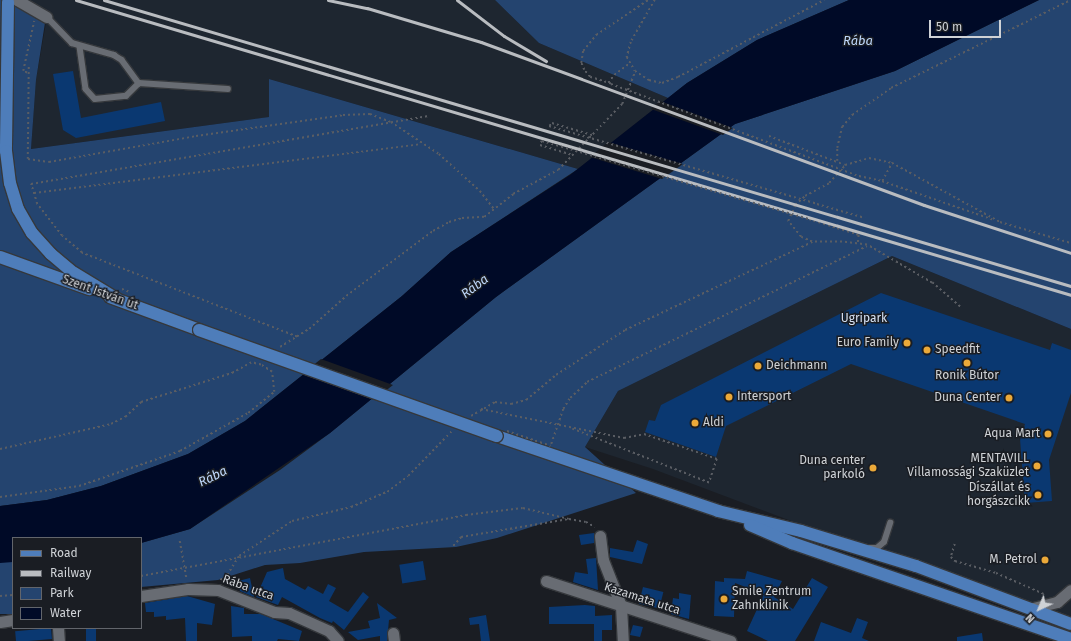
<!DOCTYPE html>
<meta charset="utf-8">
<style>
body{margin:0}
#map{position:relative;width:1071px;height:641px;overflow:hidden;background:#1a1d23;font-family:"Fira Sans",sans-serif}
div>[style]{position:absolute}
[style*='--x']{left:calc(var(--x)*1px);top:calc(var(--y)*1px);width:calc(var(--w)*1px);rotate:calc(var(--a)*1deg)}
.built>*{inset:0;background:#1e2630}
.green>*{inset:0;background:#24446f;transform-origin:0 0}
.water>*{inset:0;background:#000a27}
.pier>*{inset:0;background:#1a1d23}
.building>*{inset:0;background:#0a3871;transform-origin:0 0}
.path>*{height:1.5px;margin-top:-0.75px;transform-origin:0;background:repeating-linear-gradient(90deg,#5a5d63 0 2px,transparent 0 5px)}
.roads{filter:drop-shadow(1px 0 #35383c) drop-shadow(-1px 0 #35383c) drop-shadow(0 1px #35383c) drop-shadow(0 -1px #35383c)}
.service>*{height:5.5px;margin:-2.75px;padding:0 2.75px;transform-origin:2.75px;border-radius:2.75px;background:#686c73}
.minor>*{height:11px;margin:-5.5px;padding:0 5.5px;transform-origin:5.5px;border-radius:5.5px;background:#686c73}
.primary>*{height:12px;margin:-6px;padding:0 6px;transform-origin:6px;border-radius:6px;background:#4e7dba}
.rail>*{height:3px;margin:-1.5px;padding:0 1.5px;transform-origin:1.5px;border-radius:1.5px;background:#b9bcc0}
.path-bridge>*{height:1.5px;margin-top:-0.75px;transform-origin:0;background:repeating-linear-gradient(90deg,#5a5d63 0 2px,transparent 0 5px)}
.bridges{filter:drop-shadow(1px 0 #35383c) drop-shadow(-1px 0 #35383c) drop-shadow(0 1px #35383c) drop-shadow(0 -1px #35383c)}
.primary-bridge>*{height:12px;margin:-6px;padding:0 6px;transform-origin:6px;border-radius:6px;background:#4e7dba}
.dots>*{width:11px;height:11px;translate:-50% -50%;box-sizing:border-box;border:2px solid #1a1d23;border-radius:50%}
span{translate:-50% -50%;white-space:nowrap;text-align:center;line-height:1.15;-webkit-text-stroke:3px #1a1d23;paint-order:stroke}
.street-label{font-size:12px;color:#cfd2d6}
.park-label{font-size:12px;color:#d5e1f3}
.poi-label{font-size:12px;color:#cfd2d6}
.right{translate:-100% -50%;text-align:right}
.left{translate:0 -50%;text-align:left}
.water-label{font-size:13px;color:#bed7fa;font-style:italic}
.legend{position:absolute;left:12px;top:537px;width:130px;height:92px;box-sizing:border-box;background:#1a1d23;border:1px solid #62656b;margin:0;padding:5px 7px;list-style:none;font-size:12px;color:#cfd2d6}
.legend li{display:flex;align-items:center;gap:8px;height:20px}
.legend b{width:20px;border:1px solid #62656b}
.north{position:absolute;left:1019px;top:589px;width:40px;height:40px;-webkit-text-stroke:3px #1a1d23;paint-order:stroke;rotate:224deg;font-size:11px;font-weight:700;line-height:16px;text-align:center;color:#cfd2d6}
.north::after{content:'';display:block;margin:auto;width:14px;height:18px;background:#cfd2d6;clip-path:polygon(50% 0,100% 100%,50% 72%,0 100%)}
.scale{position:absolute;left:929px;top:20px;width:72px;height:18px;box-sizing:border-box;border:2px solid #cfd2d6;border-top:0;padding-left:5px;font-size:12px;line-height:14px;white-space:nowrap;color:#cfd2d6;-webkit-text-stroke:3px #1a1d23;paint-order:stroke}
</style>
<div id="map">
<div class="built">
<div style="clip-path:polygon(14px 0,495px 0,539px 43px,668px 98px,578px 169px,269px 79px,270px 117px,31px 149px,36px 80px,47px 17px)"></div>
<div style="clip-path:polygon(892px 256px,1071px 329px,1071px 623px,1067px 625px,653px 469px,585px 447px,618px 391px)"></div>
</div>
<div class="green">
<div style="clip-path:polygon(0 0,14px 0,47px 10px,36px 80px,31px 149px,269px 117px,269px 79px,578px 169px,451px 252px,402px 296px,245px 421px,188px 454px,101px 486px,47px 500px,0 506px)"></div>
<div style="clip-path:polygon(495px 0,849px 0,757px 40px,687px 83px,668px 98px,539px 43px)"></div>
<div style="clip-path:polygon(1039px 0,1071px 0,1071px 329px,892px 256px,618px 391px,585px 447px,636px 493px,497px 538px,456px 547px,364px 552px,300px 563px,265px 565px,218px 580px,141px 587px,141px 543px,190px 529px,280px 470px,330px 433px,496px 297px,735px 124px,895px 71px)"></div>
<div style="left:13px;top:562px;width:52px;height:13px;rotate:90deg"></div>
</div>
<div class="water">
<div style="clip-path:polygon(849px 0,1039px 0,895px 71px,735px 124px,496px 297px,330px 433px,190px 529px,141px 543px,141px 538px,13px 538px,13px 562px,0 563px,0 506px,47px 500px,101px 486px,188px 454px,245px 421px,402px 296px,451px 252px,570px 175px,687px 83px,757px 40px)"></div>
</div>
<div class="pier">
<div style="clip-path:polygon(660px 101px,733px 128px,723px 135px,651px 109px)"></div>
<div style="clip-path:polygon(608px 142px,683px 164px,662px 179px,590px 157px)"></div>
<div style="clip-path:polygon(321px 359px,393px 385px,374px 400px,302px 374px)"></div>
</div>
<div class="building">
<div style="clip-path:polygon(73px 71px,81px 118px,161px 102px,165px 121px,76px 138px,63px 130px,53px 74px)"></div>
<div style="clip-path:polygon(881px 293px,1050px 350px,1052px 343px,1071px 350px,1071px 393px,1049px 460px,1052px 501px,1025px 503px,1020px 439px,1025px 424px,851px 364px,726px 426px,716px 457px,645px 432px,649px 420px,655px 421px,661px 405px)"></div>
<div style="clip-path:polygon(594px 533px,594px 543px,581px 545px,579px 535px)"></div>
<div style="clip-path:polygon(637px 540px,648px 544px,642px 564px,610px 557px,610px 548px,633px 552px)"></div>
<div style="clip-path:polygon(596px 558px,598px 590px,573px 582px,575px 572px,588px 574px,586px 559px)"></div>
<div style="left:423px;top:561px;width:19px;height:24px;rotate:81deg"></div>
<div style="clip-path:polygon(283px 568px,285px 579px,305px 590px,308px 586px,323px 594px,328px 584px,336px 588px,329px 601px,348px 612px,363px 592px,369px 597px,344px 630px,333px 621px,332px 623px,320px 618px,282px 597px,278px 605px,256px 597px,267px 572px)"></div>
<div style="clip-path:polygon(747px 571px,782px 581px,774px 597px,793px 609px,812px 578px,828px 587px,795px 641px,768px 641px,747px 631px,764px 594px,735px 583px,734px 617px,714px 616px,715px 581px,724px 582px,724px 578px,745px 579px)"></div>
<div style="clip-path:polygon(250px 578px,254px 597px,240px 591px,238px 581px)"></div>
<div style="left:643px;top:587px;width:21px;height:17px;rotate:14deg"></div>
<div style="clip-path:polygon(679px 593px,691px 595px,689px 619px,671px 614px,673px 598px,679px 599px)"></div>
<div style="clip-path:polygon(187px 596px,215px 604px,212px 625px,197px 623px,197px 641px,186px 641px,185px 618px,166px 620px,166px 616px,154px 617px,154px 612px,146px 612px,145px 603px)"></div>
<div style="clip-path:polygon(377px 603px,397px 618px,389px 620px,387px 641px,380px 641px,380px 636px,358px 640px,348px 632px,370px 628px,368px 621px,380px 618px)"></div>
<div style="clip-path:polygon(585px 605px,595px 606px,595px 616px,612px 615px,612px 630px,602px 630px,602px 641px,594px 641px,594px 624px,549px 624px,549px 607px)"></div>
<div style="clip-path:polygon(231px 606px,244px 608px,244px 614px,261px 614px,302px 631px,299px 641px,278px 639px,277px 641px,252px 641px,252px 636px,232px 637px)"></div>
<div style="clip-path:polygon(486px 615px,490px 641px,481px 641px,479px 624px,470px 625px,469px 618px)"></div>
<div style="clip-path:polygon(857px 618px,868px 622px,862px 638px,869px 641px,814px 641px,821px 622px,851px 633px)"></div>
<div style="clip-path:polygon(633px 625px,643px 627px,640px 637px,630px 635px)"></div>
<div style="left:51px;top:628px;width:11px;height:36px;rotate:85deg"></div>
<div style="left:86px;top:628px;width:10px;height:13px"></div>
<div style="clip-path:polygon(982px 633px,983px 641px,957px 641px,957px 637px)"></div>
</div>
<div class="path">
<div style="--x:655;--y:0;--w:48;--a:119.7"></div>
<div style="--x:631;--y:42;--w:16;--a:105"></div>
<div style="--x:627;--y:57;--w:16;--a:60"></div>
<div style="--x:635;--y:71;--w:17;--a:33"></div>
<div style="--x:649;--y:80;--w:13;--a:13"></div>
<div style="--x:662;--y:83;--w:17;--a:-21"></div>
<div style="--x:678;--y:77;--w:165;--a:-27.8"></div>
<div style="--x:29;--y:67;--w:92;--a:90.6"></div>
<div style="--x:28;--y:159;--w:21;--a:8"></div>
<div style="--x:49;--y:162;--w:149;--a:-10"></div>
<div style="--x:196;--y:136;--w:148;--a:-8.1"></div>
<div style="--x:343;--y:115;--w:27;--a:-2"></div>
<div style="--x:370;--y:114;--w:22;--a:21"></div>
<div style="--x:391;--y:122;--w:58;--a:33.7"></div>
<div style="--x:439;--y:154;--w:55;--a:42.1"></div>
<div style="--x:480;--y:191;--w:24;--a:52"></div>
<div style="--x:27;--y:73;--w:4;--a:-153"></div>
<div style="--x:23;--y:71;--w:51;--a:-77.6"></div>
<div style="--x:608;--y:83;--w:10;--a:-53"></div>
<div style="--x:614;--y:75;--w:20;--a:-37"></div>
<div style="--x:611;--y:84;--w:22;--a:-162"></div>
<div style="--x:590;--y:77;--w:9;--a:-131"></div>
<div style="--x:584;--y:70;--w:8;--a:-113"></div>
<div style="--x:581;--y:63;--w:12;--a:-81"></div>
<div style="--x:583;--y:51;--w:21;--a:-51"></div>
<div style="--x:596;--y:35;--w:63;--a:-33.9"></div>
<div style="--x:549;--y:126;--w:4;--a:-45"></div>
<div style="--x:552;--y:123;--w:42;--a:16.7"></div>
<div style="--x:769;--y:136;--w:81;--a:20.9"></div>
<div style="--x:542;--y:141;--w:4;--a:117"></div>
<div style="--x:540;--y:145;--w:34;--a:17"></div>
<div style="--x:837;--y:161;--w:13;--a:-90"></div>
<div style="--x:837;--y:148;--w:22;--a:-77"></div>
<div style="--x:842;--y:127;--w:16;--a:-50"></div>
<div style="--x:852;--y:115;--w:47;--a:-34.7"></div>
<div style="--x:891;--y:88;--w:200;--a:-26.1"></div>
<div style="--x:859;--y:176;--w:24;--a:12"></div>
<div style="--x:882;--y:181;--w:119;--a:19.2"></div>
<div style="--x:882;--y:181;--w:21;--a:-61"></div>
<div style="--x:34;--y:193;--w:390;--a:-7.2"></div>
<div style="--x:817;--y:204;--w:50;--a:16.3"></div>
<div style="--x:809;--y:219;--w:52;--a:17.7"></div>
<div style="--x:859;--y:235;--w:8;--a:97"></div>
<div style="--x:1000;--y:222;--w:74;--a:16.5"></div>
<div style="--x:122;--y:289;--w:9;--a:21"></div>
<div style="--x:960;--y:307;--w:37;--a:-139"></div>
<div style="--x:932;--y:283;--w:75;--a:-149.7"></div>
<div style="--x:867;--y:245;--w:25;--a:-173"></div>
<div style="--x:842;--y:242;--w:30;--a:180"></div>
<div style="--x:812;--y:242;--w:12;--a:-156"></div>
<div style="--x:801;--y:237;--w:21;--a:-129"></div>
<div style="--x:788;--y:221;--w:17;--a:-66"></div>
<div style="--x:795;--y:205;--w:13;--a:-42"></div>
<div style="--x:805;--y:196;--w:27;--a:-28"></div>
<div style="--x:829;--y:183;--w:24;--a:-48"></div>
<div style="--x:845;--y:165;--w:25;--a:-16"></div>
<div style="--x:869;--y:158;--w:24;--a:12"></div>
<div style="--x:892;--y:163;--w:123;--a:28.6"></div>
<div style="--x:297;--y:337;--w:231;--a:-158.7"></div>
<div style="--x:82;--y:253;--w:26;--a:-140"></div>
<div style="--x:62;--y:236;--w:41;--a:-128"></div>
<div style="--x:37;--y:204;--w:21;--a:-107"></div>
<div style="--x:31;--y:184;--w:403;--a:-9.7"></div>
<div style="--x:280;--y:347;--w:34;--a:-32"></div>
<div style="--x:309;--y:329;--w:50;--a:-41.7"></div>
<div style="--x:346;--y:296;--w:109;--a:-36.8"></div>
<div style="--x:433;--y:231;--w:18;--a:-29"></div>
<div style="--x:449;--y:222;--w:14;--a:-17"></div>
<div style="--x:462;--y:218;--w:22;--a:-3"></div>
<div style="--x:484;--y:217;--w:37;--a:-38"></div>
<div style="--x:513;--y:194;--w:51;--a:-28.1"></div>
<div style="--x:558;--y:170;--w:92;--a:-45.9"></div>
<div style="--x:622;--y:104;--w:35;--a:-68"></div>
<div style="--x:481;--y:409;--w:146;--a:11.5"></div>
<div style="--x:624;--y:438;--w:20;--a:-11"></div>
<div style="--x:644;--y:434;--w:77;--a:18.9"></div>
<div style="--x:717;--y:459;--w:25;--a:108"></div>
<div style="--x:709;--y:483;--w:147;--a:-158.5"></div>
<div style="--x:471;--y:416;--w:28;--a:-30"></div>
<div style="--x:495;--y:402;--w:16;--a:7"></div>
<div style="--x:511;--y:404;--w:16;--a:-15"></div>
<div style="--x:526;--y:400;--w:39;--a:-40"></div>
<div style="--x:556;--y:375;--w:82;--a:-33.1"></div>
<div style="--x:625;--y:330;--w:207;--a:-25.2"></div>
<div style="--x:551;--y:444;--w:37;--a:-71"></div>
<div style="--x:563;--y:409;--w:13;--a:-58"></div>
<div style="--x:570;--y:398;--w:23;--a:-43"></div>
<div style="--x:587;--y:382;--w:311;--a:-25.9"></div>
<div style="--x:0;--y:449;--w:114;--a:-12.7"></div>
<div style="--x:111;--y:424;--w:16;--a:-27"></div>
<div style="--x:125;--y:417;--w:22;--a:-43"></div>
<div style="--x:141;--y:402;--w:96;--a:-17.7"></div>
<div style="--x:232;--y:373;--w:25;--a:-29"></div>
<div style="--x:0;--y:497;--w:80;--a:-7.9"></div>
<div style="--x:79;--y:486;--w:107;--a:-19.1"></div>
<div style="--x:180;--y:451;--w:78;--a:-29.2"></div>
<div style="--x:248;--y:413;--w:33;--a:-39"></div>
<div style="--x:274;--y:392;--w:20;--a:-96"></div>
<div style="--x:272;--y:372;--w:13;--a:-148"></div>
<div style="--x:261;--y:365;--w:9;--a:-167"></div>
<div style="--x:180;--y:541;--w:39;--a:80"></div>
<div style="--x:955;--y:544;--w:14;--a:107"></div>
<div style="--x:951;--y:557;--w:6;--a:45"></div>
<div style="--x:955;--y:561;--w:43;--a:16.3"></div>
<div style="--x:996;--y:573;--w:52;--a:23.6"></div>
<div style="--x:453;--y:546;--w:12;--a:-48"></div>
<div style="--x:461;--y:537;--w:109;--a:-9.5"></div>
<div style="--x:569;--y:519;--w:17;--a:10"></div>
<div style="--x:586;--y:522;--w:10;--a:29"></div>
<div style="--x:141;--y:576;--w:331;--a:-10.6"></div>
<div style="--x:466;--y:515;--w:57;--a:-7"></div>
<div style="--x:523;--y:508;--w:47;--a:13.4"></div>
<div style="--x:220;--y:580;--w:9;--a:-36"></div>
<div style="--x:227;--y:575;--w:22;--a:-58"></div>
<div style="--x:239;--y:556;--w:64;--a:-33.4"></div>
<div style="--x:292;--y:521;--w:61;--a:-13.3"></div>
<div style="--x:351;--y:507;--w:39;--a:-23"></div>
<div style="--x:387;--y:492;--w:26;--a:-37"></div>
<div style="--x:408;--y:476;--w:62;--a:-45.7"></div>
<div style="--x:0;--y:596;--w:13;--a:-4"></div>
</div>
<div class="roads">
<div class="service">
<div style="--x:47;--y:17;--w:36;--a:46"></div>
<div style="--x:72;--y:43;--w:44;--a:15.9"></div>
<div style="--x:114;--y:55;--w:9;--a:32"></div>
<div style="--x:122;--y:60;--w:29;--a:54"></div>
<div style="--x:139;--y:83;--w:89;--a:3.9"></div>
<div style="--x:80;--y:47;--w:42;--a:81.9"></div>
<div style="--x:86;--y:89;--w:13;--a:48"></div>
<div style="--x:95;--y:99;--w:31;--a:-6"></div>
<div style="--x:126;--y:96;--w:18;--a:-45"></div>
<div style="--x:870;--y:548;--w:7;--a:0"></div>
<div style="--x:877;--y:548;--w:9;--a:-41"></div>
<div style="--x:884;--y:542;--w:20;--a:-72"></div>
</div>
<div class="minor">
<div style="--x:17;--y:0;--w:34;--a:30"></div>
<div style="--x:600;--y:536;--w:24;--a:83"></div>
<div style="--x:603;--y:560;--w:49;--a:68.6"></div>
<div style="--x:621;--y:606;--w:35;--a:87"></div>
<div style="--x:546;--y:581;--w:194;--a:18"></div>
<div style="--x:141;--y:596;--w:48;--a:-8.5"></div>
<div style="--x:188;--y:589;--w:30;--a:2"></div>
<div style="--x:218;--y:590;--w:60;--a:21.4"></div>
<div style="--x:274;--y:612;--w:15;--a:4"></div>
<div style="--x:289;--y:613;--w:44;--a:24.2"></div>
<div style="--x:329;--y:631;--w:13;--a:48"></div>
<div style="--x:1033;--y:608;--w:25;--a:-14"></div>
<div style="--x:1057;--y:602;--w:18;--a:-41"></div>
<div style="--x:0;--y:622;--w:13;--a:-9"></div>
<div style="--x:58;--y:628;--w:13;--a:86"></div>
<div style="--x:393;--y:633;--w:8;--a:83"></div>
</div>
<div class="primary">
<div style="--x:8;--y:2;--w:149;--a:90.8"></div>
<div style="--x:6;--y:151;--w:32;--a:83"></div>
<div style="--x:10;--y:183;--w:27;--a:73"></div>
<div style="--x:18;--y:209;--w:28;--a:60"></div>
<div style="--x:32;--y:233;--w:28;--a:48"></div>
<div style="--x:51;--y:254;--w:30;--a:40"></div>
<div style="--x:74;--y:273;--w:50;--a:31.2"></div>
<div style="--x:0;--y:257;--w:95;--a:19.8"></div>
<div style="--x:110;--y:297;--w:95;--a:20.3"></div>
<div style="--x:497;--y:436;--w:233;--a:18.7"></div>
<div style="--x:718;--y:511;--w:85;--a:13.5"></div>
<div style="--x:801;--y:531;--w:120;--a:16.9"></div>
<div style="--x:916;--y:566;--w:165;--a:20.5"></div>
<div style="--x:750;--y:525;--w:46;--a:23.2"></div>
<div style="--x:792;--y:543;--w:295;--a:19"></div>
</div>
</div>
<div class="rail">
<div style="--x:76;--y:0;--w:1038;--a:16.51"></div>
<div style="--x:104;--y:0;--w:1008;--a:16.48"></div>
<div style="--x:328;--y:0;--w:40;--a:12"></div>
<div style="--x:367;--y:8;--w:119;--a:16.6"></div>
<div style="--x:481;--y:42;--w:472;--a:20.2"></div>
<div style="--x:924;--y:205;--w:155;--a:18.1"></div>
<div style="--x:457;--y:0;--w:59;--a:37.5"></div>
<div style="--x:504;--y:36;--w:49;--a:30.8"></div>
</div>
<div class="path-bridge">
<div style="--x:611;--y:84;--w:265;--a:20.4"></div>
<div style="--x:549;--y:126;--w:279;--a:16.2"></div>
<div style="--x:542;--y:141;--w:278;--a:16.3"></div>
<div style="--x:507;--y:431;--w:46;--a:18.8"></div>
</div>
<div class="bridges">
<div class="primary-bridge">
<div style="--x:199;--y:330;--w:316;--a:19.6"></div>
</div>
</div>
<div class="dots">
<div style="left:907px;top:343px;background:#eba939"></div>
<div style="left:927px;top:350px;background:#eba939"></div>
<div style="left:967px;top:363px;background:#eba939"></div>
<div style="left:758px;top:366px;background:#eba939"></div>
<div style="left:729px;top:397px;background:#eba939"></div>
<div style="left:1009px;top:398px;background:#eba939"></div>
<div style="left:695px;top:423px;background:#eba939"></div>
<div style="left:1048px;top:434px;background:#eba939"></div>
<div style="left:1037px;top:466px;background:#eba939"></div>
<div style="left:873px;top:468px;background:#eba939"></div>
<div style="left:1038px;top:495px;background:#eba939"></div>
<div style="left:1045px;top:560px;background:#eba939"></div>
<div style="left:724px;top:599px;background:#eba939"></div>
</div>
<div class="street-label">
<span style="left:100px;top:293px;rotate:20deg">Szent István út</span>
<span style="left:248px;top:588px;rotate:20deg">Rába utca</span>
<span style="left:642px;top:599px;rotate:18deg">Kazamata utca</span>
</div>
<div class="park-label">
<span style="left:864px;top:319px">Ugripark</span>
</div>
<div class="poi-label">
<span class="right" style="left:899px;top:343px">Euro Family</span>
<span class="left" style="left:935px;top:350px">Speedfit</span>
<span class="left" style="left:766px;top:366px">Deichmann</span>
<span style="left:967px;top:376px">Ronik Bútor</span>
<span class="left" style="left:737px;top:397px">Intersport</span>
<span class="right" style="left:1001px;top:398px">Duna Center</span>
<span class="left" style="left:703px;top:423px">Aldi</span>
<span class="right" style="left:1040px;top:434px">Aqua Mart</span>
<span class="right" style="left:1029px;top:466px">MENTAVILL<br>Villamossági Szaküzlet</span>
<span class="right" style="left:865px;top:468px">Duna center<br>parkoló</span>
<span class="right" style="left:1030px;top:495px">Díszállat és<br>horgászcikk</span>
<span class="right" style="left:1037px;top:560px">M. Petrol</span>
<span class="left" style="left:732px;top:599px">Smile Zentrum<br>Zahnklinik</span>
</div>
<div class="water-label">
<span style="left:858px;top:41px">Rába</span>
<span style="left:475px;top:287px;rotate:-37deg">Rába</span>
<span style="left:213px;top:477px;rotate:-26deg">Rába</span>
</div>
<ul class="legend">
<li><b style="height:5px;background:#4e7dba"></b>Road</li>
<li><b style="height:5px;background:#b9bcc0"></b>Railway</li>
<li><b style="height:11px;background:#24446f"></b>Park</li>
<li><b style="height:11px;background:#000a27"></b>Water</li>
</ul>
<div class="north">N</div>
<div class="scale">50 m</div>
</div>
